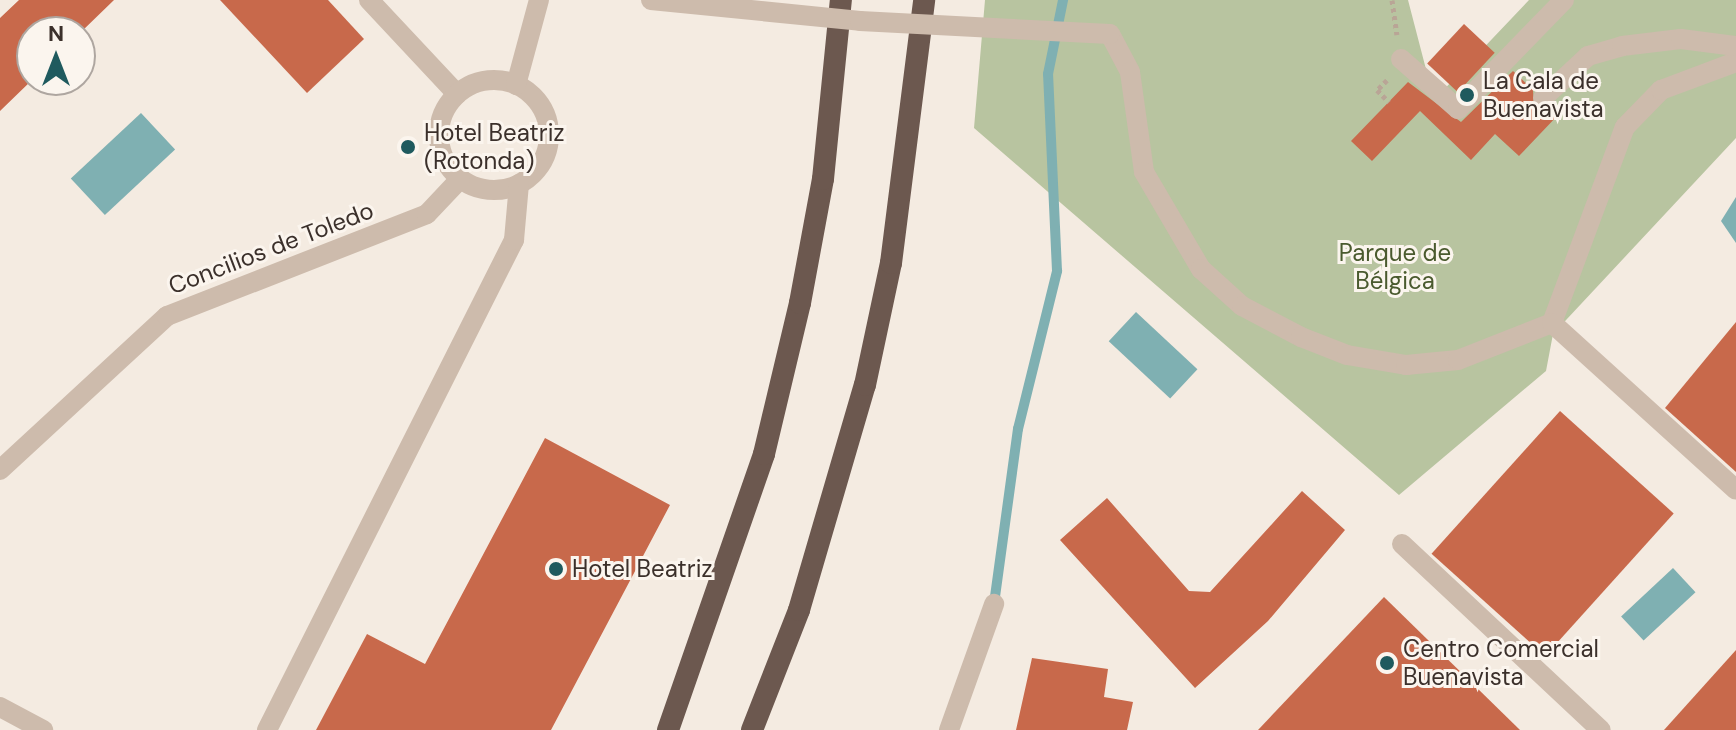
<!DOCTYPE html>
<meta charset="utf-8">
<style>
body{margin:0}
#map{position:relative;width:1736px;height:730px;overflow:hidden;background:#f4ebe1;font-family:"DM Sans",sans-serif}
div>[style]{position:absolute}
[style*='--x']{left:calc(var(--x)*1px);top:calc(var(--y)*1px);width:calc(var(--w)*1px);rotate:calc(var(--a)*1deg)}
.green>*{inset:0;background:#b8c4a0}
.water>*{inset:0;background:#7fb0b2;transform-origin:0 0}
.stream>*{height:10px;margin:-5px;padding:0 5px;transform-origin:5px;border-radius:5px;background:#7fb0b2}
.building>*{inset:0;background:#c8694b;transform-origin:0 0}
.path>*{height:5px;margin-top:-2.5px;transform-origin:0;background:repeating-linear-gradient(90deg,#b9a596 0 4px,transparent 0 8px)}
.pedestrian>*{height:20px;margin:-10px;padding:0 10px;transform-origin:10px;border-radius:10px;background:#cdbbac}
.minor>*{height:20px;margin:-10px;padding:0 10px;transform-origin:10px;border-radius:10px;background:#cdbbac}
.minor>.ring{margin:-10px;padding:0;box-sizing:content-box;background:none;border:20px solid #cdbbac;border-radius:50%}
.trunk>*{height:22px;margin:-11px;padding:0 11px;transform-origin:11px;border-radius:11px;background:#6c584f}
.pedestrian-bridge>*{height:20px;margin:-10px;padding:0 10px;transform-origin:10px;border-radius:10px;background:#cdbbac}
.dots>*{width:22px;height:22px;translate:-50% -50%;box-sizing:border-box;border:4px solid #fbf5ee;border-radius:50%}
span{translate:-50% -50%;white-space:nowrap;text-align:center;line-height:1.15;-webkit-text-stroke:6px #fbf5ee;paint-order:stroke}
.poi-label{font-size:24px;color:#3b302b}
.left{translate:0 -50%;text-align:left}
.street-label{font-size:24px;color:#3b302b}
.park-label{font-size:24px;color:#4a5a2e}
.north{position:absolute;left:16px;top:16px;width:80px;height:80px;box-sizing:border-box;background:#fbf5ee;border:2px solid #aea6a0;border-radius:50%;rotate:0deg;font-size:22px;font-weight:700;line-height:32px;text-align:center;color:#3b302b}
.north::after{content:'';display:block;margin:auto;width:28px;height:36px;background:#1f5a5e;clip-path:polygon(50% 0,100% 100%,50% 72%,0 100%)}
</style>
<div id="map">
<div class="green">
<div style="clip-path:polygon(985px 0,1408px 0,1434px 100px,1529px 0,1736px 0,1736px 138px,1553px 334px,1546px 371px,1399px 495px,974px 128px)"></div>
</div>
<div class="water">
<div style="left:141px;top:113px;width:50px;height:96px;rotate:47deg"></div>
<div style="clip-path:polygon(1736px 197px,1736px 243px,1721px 221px)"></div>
<div style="left:1136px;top:312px;width:84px;height:40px;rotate:43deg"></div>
<div style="left:1673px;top:568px;width:33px;height:71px;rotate:47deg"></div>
</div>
<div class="stream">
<div style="--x:994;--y:604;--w:177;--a:-82.2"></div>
<div style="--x:1018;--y:429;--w:163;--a:-76.1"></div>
<div style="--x:1057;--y:271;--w:197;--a:-92.6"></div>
<div style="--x:1048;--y:74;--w:76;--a:-78.5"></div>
</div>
<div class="building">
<div style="clip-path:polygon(19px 0,114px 0,80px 33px,32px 32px,32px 80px,0 111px,0 18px)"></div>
<div style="clip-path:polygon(220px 0,328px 0,364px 39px,307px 93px)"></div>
<div style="left:1464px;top:24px;width:42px;height:54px;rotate:43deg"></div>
<div style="clip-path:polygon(1513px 71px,1533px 90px,1534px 107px,1559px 114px,1519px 156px,1495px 134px,1471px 160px,1420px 111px,1372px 161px,1351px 141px,1408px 82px,1461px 122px)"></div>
<div style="clip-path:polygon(1736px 322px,1736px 472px,1665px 408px)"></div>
<div style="left:1560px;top:411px;width:153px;height:192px;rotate:42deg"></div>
<div style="clip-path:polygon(545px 438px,670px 505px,551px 730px,316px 730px,367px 634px,425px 664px)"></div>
<div style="clip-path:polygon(1302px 491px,1345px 530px,1268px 621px,1195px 688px,1060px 540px,1107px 498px,1189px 591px,1210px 592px)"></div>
<div style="clip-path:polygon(1384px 597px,1520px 730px,1258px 730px)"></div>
<div style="clip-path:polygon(1736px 650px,1736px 730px,1664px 730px)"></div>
<div style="clip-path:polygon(1032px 658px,1108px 669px,1104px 697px,1133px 702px,1127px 730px,1016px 730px)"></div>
</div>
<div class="path">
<div style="--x:1392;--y:0;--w:35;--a:82"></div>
<div style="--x:1387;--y:80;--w:14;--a:135"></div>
<div style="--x:1377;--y:90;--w:17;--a:45"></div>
</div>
<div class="pedestrian">
<div style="--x:1110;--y:34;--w:43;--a:62.2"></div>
<div style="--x:1130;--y:72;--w:101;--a:82"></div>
<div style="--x:1144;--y:172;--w:113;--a:59.6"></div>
<div style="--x:1201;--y:269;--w:55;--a:42.1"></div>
<div style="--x:1242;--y:306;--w:67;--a:27.7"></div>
<div style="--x:1301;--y:337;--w:49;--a:21.4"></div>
<div style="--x:1347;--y:355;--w:60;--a:9.6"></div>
<div style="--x:1406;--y:365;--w:52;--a:-5.5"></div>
<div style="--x:1458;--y:360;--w:101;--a:-21.5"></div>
<div style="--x:1552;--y:323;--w:209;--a:-69.6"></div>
<div style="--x:1625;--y:127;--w:52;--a:-45.8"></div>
<div style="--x:1661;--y:90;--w:80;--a:-20.5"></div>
<div style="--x:1401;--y:59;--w:76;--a:41.3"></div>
<div style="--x:1458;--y:109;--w:152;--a:-45.8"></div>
<div style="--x:1543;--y:98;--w:62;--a:-43"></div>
<div style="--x:1588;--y:56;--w:35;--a:-16"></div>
<div style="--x:1622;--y:46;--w:59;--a:-6.8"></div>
<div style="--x:1681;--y:39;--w:55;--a:7.3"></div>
<div style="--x:1552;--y:323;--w:248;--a:42.2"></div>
</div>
<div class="minor">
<div style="--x:369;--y:0;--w:129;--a:46.9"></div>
<div class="ring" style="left:439px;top:80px;width:90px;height:90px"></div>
<div style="--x:516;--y:85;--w:88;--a:-74.9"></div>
<div style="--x:0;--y:470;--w:227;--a:-42.7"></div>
<div style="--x:167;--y:316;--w:279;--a:-21.4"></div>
<div style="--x:427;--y:214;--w:48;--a:-46.7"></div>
<div style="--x:1402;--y:544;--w:272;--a:43.1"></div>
<div style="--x:0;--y:707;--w:49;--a:28.1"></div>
<div style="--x:267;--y:730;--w:549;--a:-63.25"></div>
<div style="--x:514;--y:240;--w:56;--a:-84.9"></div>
<div style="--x:949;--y:730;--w:134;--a:-70.3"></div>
</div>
<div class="trunk">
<div style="--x:668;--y:730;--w:292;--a:-70.8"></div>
<div style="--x:764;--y:454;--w:155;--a:-76.6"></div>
<div style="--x:800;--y:303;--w:126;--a:-79.5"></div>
<div style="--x:823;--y:179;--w:180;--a:-84.3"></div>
<div style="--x:752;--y:730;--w:129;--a:-68.6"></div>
<div style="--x:799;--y:610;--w:234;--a:-73.7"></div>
<div style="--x:865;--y:385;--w:125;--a:-78"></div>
<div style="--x:891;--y:263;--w:265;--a:-82.8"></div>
</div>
<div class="pedestrian-bridge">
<div style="--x:651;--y:0;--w:210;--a:5.7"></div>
<div style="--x:860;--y:21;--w:250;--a:3"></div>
</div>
<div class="dots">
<div style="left:1467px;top:95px;background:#1f5a5e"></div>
<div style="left:408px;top:147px;background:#1f5a5e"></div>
<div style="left:556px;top:569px;background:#1f5a5e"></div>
<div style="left:1387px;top:663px;background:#1f5a5e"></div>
</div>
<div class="poi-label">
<span class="left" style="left:1483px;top:95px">La Cala de<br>Buenavista</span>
<span class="left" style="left:424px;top:147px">Hotel Beatriz<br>(Rotonda)</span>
<span class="left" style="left:572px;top:569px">Hotel Beatriz</span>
<span class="left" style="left:1403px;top:663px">Centro Comercial<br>Buenavista</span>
</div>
<div class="street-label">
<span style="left:271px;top:248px;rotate:-21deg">Concilios de Toledo</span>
</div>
<div class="park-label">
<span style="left:1395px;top:267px">Parque de<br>Bélgica</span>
</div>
<div class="north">N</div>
</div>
